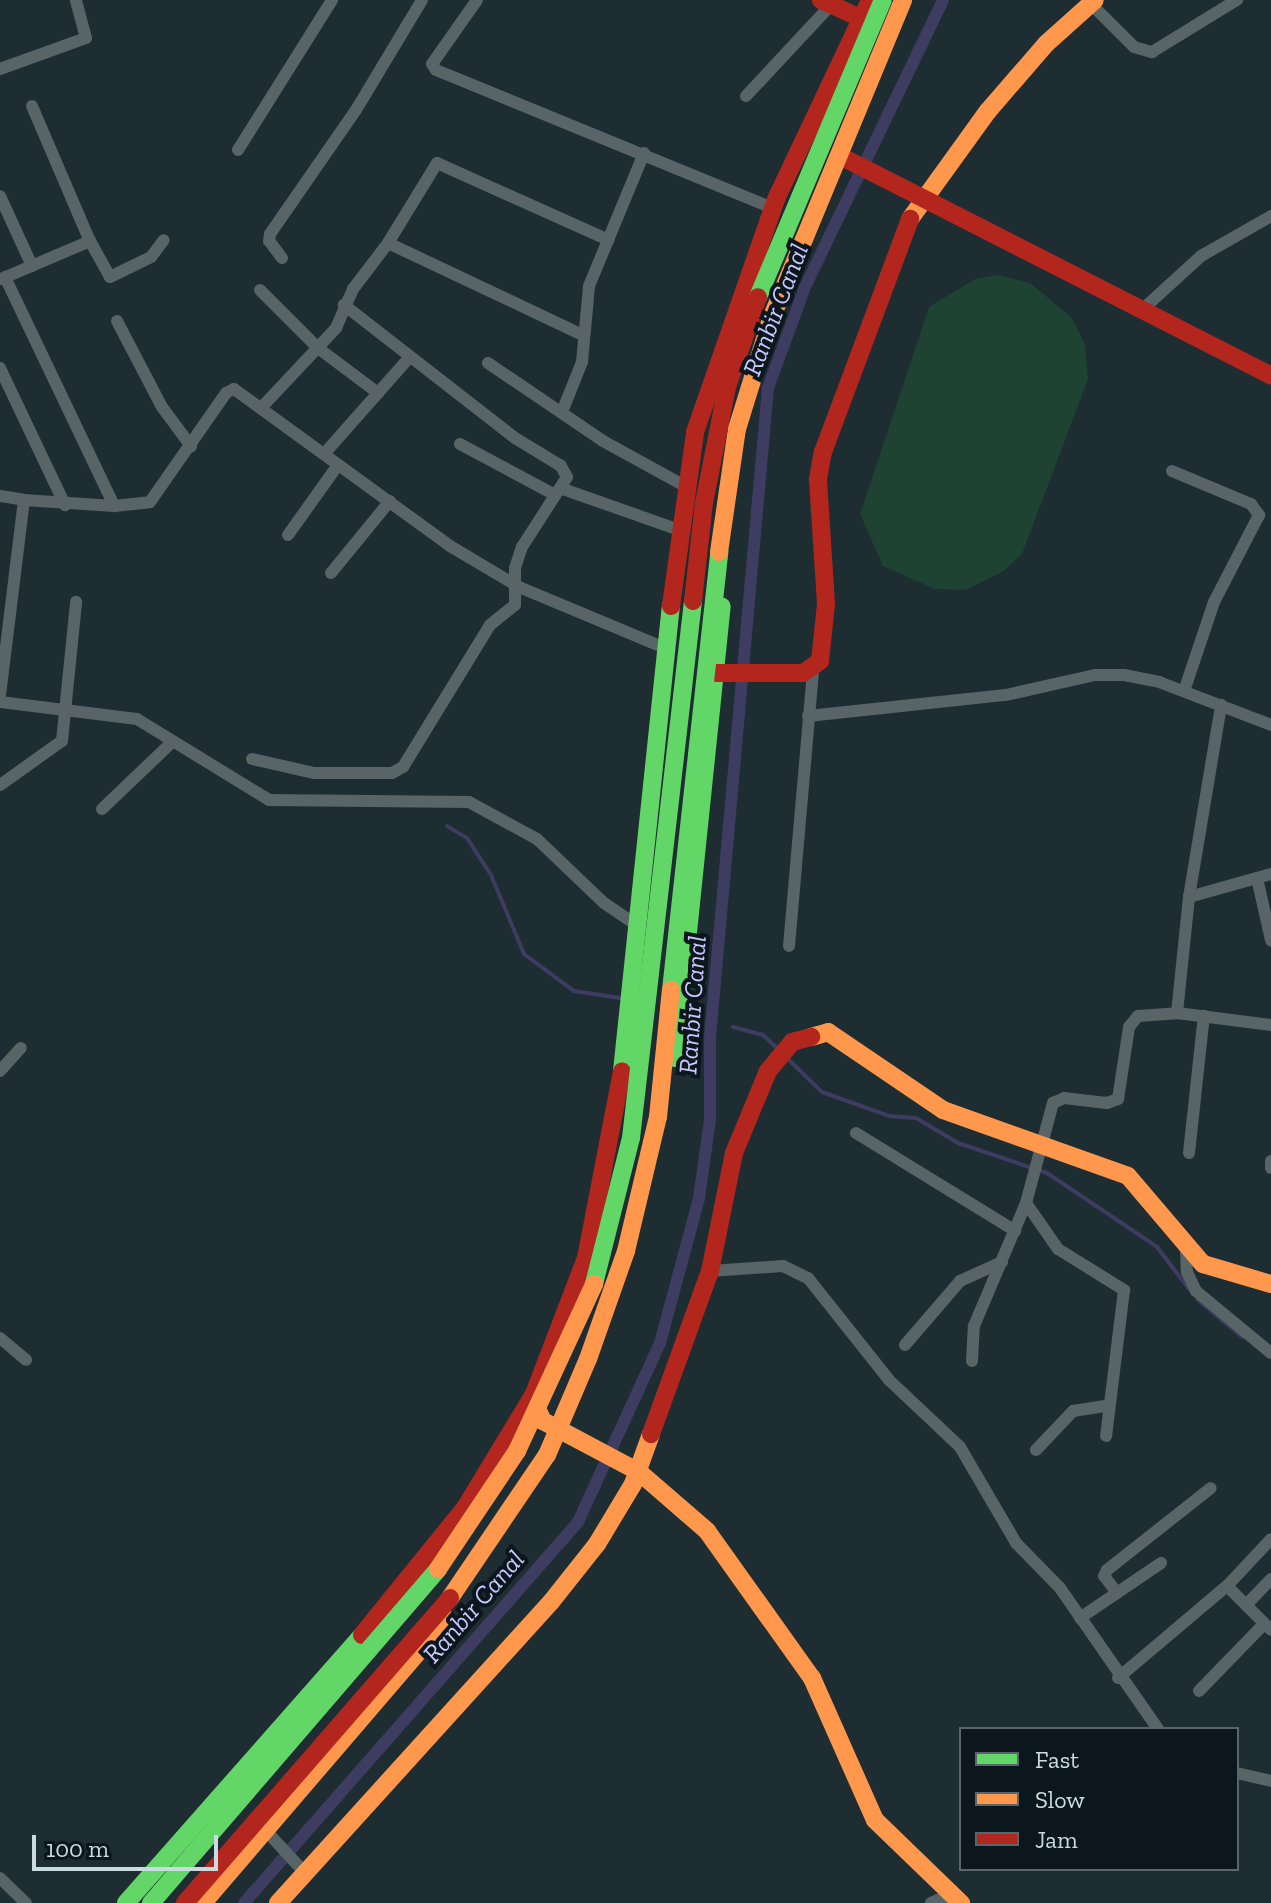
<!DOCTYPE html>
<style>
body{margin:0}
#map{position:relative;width:1271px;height:1903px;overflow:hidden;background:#1d2d32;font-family:"Zilla Slab",serif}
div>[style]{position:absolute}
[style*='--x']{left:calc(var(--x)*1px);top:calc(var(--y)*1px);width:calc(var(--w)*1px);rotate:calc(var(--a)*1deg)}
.green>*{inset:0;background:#1e4333}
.stream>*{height:4px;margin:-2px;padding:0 2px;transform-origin:2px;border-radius:2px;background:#3e3c61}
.canal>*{height:12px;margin:-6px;padding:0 6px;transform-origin:6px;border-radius:6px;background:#3e3c61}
.street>*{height:12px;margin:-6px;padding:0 6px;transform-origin:6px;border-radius:6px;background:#586465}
.fast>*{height:18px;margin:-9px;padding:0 9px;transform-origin:9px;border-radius:9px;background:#63d668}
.slow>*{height:18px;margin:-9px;padding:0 9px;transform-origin:9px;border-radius:9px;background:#ff974d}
.jam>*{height:18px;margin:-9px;padding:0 9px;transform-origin:9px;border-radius:9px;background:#b3261e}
.fast-bridge>*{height:18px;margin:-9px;padding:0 9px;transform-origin:9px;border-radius:9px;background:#63d668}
.slow-bridge>*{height:18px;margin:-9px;padding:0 9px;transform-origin:9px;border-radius:9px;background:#ff974d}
.jam-bridge>*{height:18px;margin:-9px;padding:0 9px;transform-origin:9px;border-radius:9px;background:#b3261e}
span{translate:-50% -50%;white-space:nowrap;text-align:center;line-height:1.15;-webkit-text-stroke:8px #0b171c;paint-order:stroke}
.water-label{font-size:26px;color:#c9c7fe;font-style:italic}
.legend{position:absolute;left:959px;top:1727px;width:280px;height:144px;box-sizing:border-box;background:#0b171c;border:2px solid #58656b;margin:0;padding:10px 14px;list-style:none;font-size:24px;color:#cbdbe2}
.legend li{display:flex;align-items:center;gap:16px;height:40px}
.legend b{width:40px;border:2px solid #58656b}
.scale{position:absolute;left:32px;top:1835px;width:186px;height:36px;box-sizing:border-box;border:4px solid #cbdbe2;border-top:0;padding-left:10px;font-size:24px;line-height:28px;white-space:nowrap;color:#cbdbe2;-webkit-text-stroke:6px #0b171c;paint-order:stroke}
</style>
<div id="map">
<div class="green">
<div style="clip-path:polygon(999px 275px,1030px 283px,1071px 317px,1085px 344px,1088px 379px,1022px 554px,1004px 571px,965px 590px,935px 589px,883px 566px,860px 514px,929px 307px,975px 279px)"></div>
</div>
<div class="stream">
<div style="--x:447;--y:826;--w:23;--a:31"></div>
<div style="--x:467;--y:838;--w:44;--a:57"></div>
<div style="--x:491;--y:875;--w:86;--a:67.3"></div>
<div style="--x:524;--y:954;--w:62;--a:36.5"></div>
<div style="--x:574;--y:991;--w:53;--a:8.7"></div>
<div style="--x:733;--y:1027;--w:31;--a:15"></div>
<div style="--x:763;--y:1035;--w:21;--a:43"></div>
<div style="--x:787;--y:1058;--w:49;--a:44.2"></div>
<div style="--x:822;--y:1092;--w:71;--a:19.7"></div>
<div style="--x:889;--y:1116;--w:27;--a:4"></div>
<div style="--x:916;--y:1118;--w:49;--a:30.8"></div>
<div style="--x:958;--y:1143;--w:94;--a:18.6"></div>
<div style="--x:1047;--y:1173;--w:133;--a:33.9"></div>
<div style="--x:1157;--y:1247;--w:53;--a:52.7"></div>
<div style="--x:1197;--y:1299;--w:59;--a:40.2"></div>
</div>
<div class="canal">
<div style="--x:244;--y:1903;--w:507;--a:-48.76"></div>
<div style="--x:578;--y:1522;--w:197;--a:-65.4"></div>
<div style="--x:660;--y:1343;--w:150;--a:-74.9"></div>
<div style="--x:699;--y:1198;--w:79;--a:-82"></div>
<div style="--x:710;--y:1120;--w:82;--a:-90"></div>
<div style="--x:710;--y:1038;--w:653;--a:-84.9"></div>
<div style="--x:768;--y:388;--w:108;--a:-69.9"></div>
<div style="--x:805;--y:287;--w:318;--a:-64.3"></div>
</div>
<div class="street">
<div style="--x:477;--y:0;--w:78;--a:125.1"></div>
<div style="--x:432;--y:64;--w:7;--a:56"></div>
<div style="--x:436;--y:70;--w:364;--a:22.3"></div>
<div style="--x:1090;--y:3;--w:62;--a:45"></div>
<div style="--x:1134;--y:47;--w:19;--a:16"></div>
<div style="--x:1152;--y:52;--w:100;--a:-31.5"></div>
<div style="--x:0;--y:69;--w:91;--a:-19.8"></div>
<div style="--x:86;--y:38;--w:39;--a:-105"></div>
<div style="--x:746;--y:96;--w:125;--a:-47"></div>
<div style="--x:32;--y:106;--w:147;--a:66.8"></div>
<div style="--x:238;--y:150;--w:177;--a:-57.9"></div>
<div style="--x:0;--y:196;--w:77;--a:65.4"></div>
<div style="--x:388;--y:243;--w:216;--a:25.3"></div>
<div style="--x:282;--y:258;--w:21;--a:-127"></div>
<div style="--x:269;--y:241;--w:7;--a:-82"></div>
<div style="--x:270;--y:234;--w:151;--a:-55.3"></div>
<div style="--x:356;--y:110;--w:128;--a:-59"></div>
<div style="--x:5;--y:277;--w:254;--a:64.5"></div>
<div style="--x:1;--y:279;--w:97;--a:-23.1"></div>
<div style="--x:90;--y:241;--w:41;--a:60.9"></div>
<div style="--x:110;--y:277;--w:46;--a:-26"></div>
<div style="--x:151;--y:257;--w:21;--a:-53"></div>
<div style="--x:260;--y:290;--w:82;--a:45"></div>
<div style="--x:318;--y:348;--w:75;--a:36.9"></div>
<div style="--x:1143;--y:309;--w:79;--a:-42.4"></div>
<div style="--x:1201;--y:256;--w:81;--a:-29.7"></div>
<div style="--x:117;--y:321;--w:97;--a:62.4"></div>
<div style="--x:162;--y:407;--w:49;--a:53.4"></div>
<div style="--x:488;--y:363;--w:139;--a:34.1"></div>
<div style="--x:603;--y:441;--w:94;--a:28.8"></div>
<div style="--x:0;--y:368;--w:152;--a:64.6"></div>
<div style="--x:261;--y:408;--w:110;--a:-46.8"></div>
<div style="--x:336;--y:328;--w:43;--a:-66.4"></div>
<div style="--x:353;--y:289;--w:58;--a:-52.7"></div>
<div style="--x:388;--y:243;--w:94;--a:-58.5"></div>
<div style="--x:437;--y:163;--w:188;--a:24.2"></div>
<div style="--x:562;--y:412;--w:54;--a:-68.2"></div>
<div style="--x:582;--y:362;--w:76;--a:-84.7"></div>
<div style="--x:589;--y:286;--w:144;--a:-67.5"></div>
<div style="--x:460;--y:444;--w:108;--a:28.2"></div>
<div style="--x:324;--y:454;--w:128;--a:-48.5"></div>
<div style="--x:1172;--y:471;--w:86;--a:22.7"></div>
<div style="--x:1251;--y:504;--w:14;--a:54"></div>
<div style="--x:1259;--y:515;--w:98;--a:117.3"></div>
<div style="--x:1214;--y:602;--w:94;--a:108.6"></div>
<div style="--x:560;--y:488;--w:126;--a:19.4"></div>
<div style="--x:0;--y:496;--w:24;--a:9"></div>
<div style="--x:24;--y:500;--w:196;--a:97"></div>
<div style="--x:24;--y:500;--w:90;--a:3.8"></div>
<div style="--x:114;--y:506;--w:36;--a:-6"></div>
<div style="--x:150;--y:502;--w:133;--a:-55.1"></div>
<div style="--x:226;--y:393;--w:9;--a:-27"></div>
<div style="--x:234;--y:389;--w:267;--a:36"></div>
<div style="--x:450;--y:546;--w:80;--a:30.7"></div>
<div style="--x:519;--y:587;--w:160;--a:22.7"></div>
<div style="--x:288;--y:535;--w:86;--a:-54.5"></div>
<div style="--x:331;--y:573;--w:93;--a:-50.7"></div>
<div style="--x:0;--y:702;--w:138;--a:7.1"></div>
<div style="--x:137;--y:719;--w:155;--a:31.5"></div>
<div style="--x:269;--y:800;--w:200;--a:0.6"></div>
<div style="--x:469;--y:802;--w:77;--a:28.6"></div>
<div style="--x:537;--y:839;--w:93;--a:43.7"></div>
<div style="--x:604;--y:903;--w:41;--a:34.1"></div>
<div style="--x:808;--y:716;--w:199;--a:-6.1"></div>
<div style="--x:1006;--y:695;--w:91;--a:-12.7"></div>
<div style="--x:1095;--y:675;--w:29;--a:0"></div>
<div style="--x:1124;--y:675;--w:36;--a:11"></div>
<div style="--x:1159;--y:682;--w:120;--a:21"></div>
<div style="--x:252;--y:759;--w:64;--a:12.7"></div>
<div style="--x:314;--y:773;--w:78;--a:0"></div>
<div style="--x:392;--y:773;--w:13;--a:-29"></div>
<div style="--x:403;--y:767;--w:167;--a:-58.5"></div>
<div style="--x:490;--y:625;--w:32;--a:-39"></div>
<div style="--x:515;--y:605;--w:37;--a:-90"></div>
<div style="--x:515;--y:568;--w:22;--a:-72"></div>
<div style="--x:522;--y:547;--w:83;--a:-57.3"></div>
<div style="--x:567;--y:477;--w:13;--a:-119"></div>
<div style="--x:561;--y:466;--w:54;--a:-148.7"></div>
<div style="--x:515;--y:438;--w:217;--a:-142.1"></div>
<div style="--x:0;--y:785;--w:76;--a:-35.4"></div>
<div style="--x:62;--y:741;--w:140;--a:-84.2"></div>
<div style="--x:102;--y:809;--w:97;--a:-43.7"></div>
<div style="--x:1257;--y:878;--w:64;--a:77.3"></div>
<div style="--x:1189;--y:897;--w:85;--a:-15.7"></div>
<div style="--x:789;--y:946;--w:278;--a:-85"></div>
<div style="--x:1177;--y:1013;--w:117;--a:-84.1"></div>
<div style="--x:1189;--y:897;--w:195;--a:-80.5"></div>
<div style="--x:0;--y:1071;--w:31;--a:-48"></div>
<div style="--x:856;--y:1133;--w:187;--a:31.6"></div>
<div style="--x:1189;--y:1153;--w:138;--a:-83.8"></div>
<div style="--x:1271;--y:1168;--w:7;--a:-90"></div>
<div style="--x:1026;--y:1203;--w:56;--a:55.2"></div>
<div style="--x:1058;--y:1249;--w:78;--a:31.8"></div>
<div style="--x:1124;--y:1290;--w:147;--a:97"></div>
<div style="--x:1186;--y:1249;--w:23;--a:88"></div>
<div style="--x:1187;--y:1272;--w:21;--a:65"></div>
<div style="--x:1196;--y:1291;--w:97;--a:39.6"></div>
<div style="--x:710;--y:1271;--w:73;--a:-3.9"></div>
<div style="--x:783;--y:1266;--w:28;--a:26"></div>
<div style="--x:808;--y:1278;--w:130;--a:51.5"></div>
<div style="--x:889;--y:1380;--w:98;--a:43.3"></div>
<div style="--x:960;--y:1447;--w:111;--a:59.7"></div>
<div style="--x:1016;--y:1543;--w:63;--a:45.6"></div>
<div style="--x:1060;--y:1588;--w:172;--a:55.2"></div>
<div style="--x:0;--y:1338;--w:34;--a:40"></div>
<div style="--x:905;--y:1345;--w:84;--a:-49.3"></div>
<div style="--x:960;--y:1281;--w:46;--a:-24.3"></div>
<div style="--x:972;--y:1361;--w:35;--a:-87"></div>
<div style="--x:974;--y:1326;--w:134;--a:-67.1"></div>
<div style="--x:1026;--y:1203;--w:104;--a:-74.9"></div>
<div style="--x:1053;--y:1103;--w:12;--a:-24"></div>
<div style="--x:1064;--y:1098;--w:43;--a:6.6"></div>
<div style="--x:1107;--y:1103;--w:12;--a:-20"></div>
<div style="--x:1118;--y:1099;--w:73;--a:-81.3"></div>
<div style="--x:1129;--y:1027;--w:14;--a:-51"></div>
<div style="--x:1138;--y:1016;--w:39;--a:-4"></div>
<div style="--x:1177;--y:1013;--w:95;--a:7.3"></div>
<div style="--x:1036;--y:1450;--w:54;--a:-46.5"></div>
<div style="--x:1073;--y:1411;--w:37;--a:-9"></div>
<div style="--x:1227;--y:1586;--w:62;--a:45"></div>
<div style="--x:1117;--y:1593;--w:21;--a:-127"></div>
<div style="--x:1104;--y:1576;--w:7;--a:-63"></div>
<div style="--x:1107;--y:1570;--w:132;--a:-38.3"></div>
<div style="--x:1246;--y:1605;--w:36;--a:-46"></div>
<div style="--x:1080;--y:1618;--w:98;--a:-34.2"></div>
<div style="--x:1118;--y:1678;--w:143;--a:-40.2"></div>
<div style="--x:1227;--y:1586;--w:64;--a:-46.9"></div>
<div style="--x:1199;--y:1691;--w:93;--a:-45.9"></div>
<div style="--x:1237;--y:1773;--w:35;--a:13"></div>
<div style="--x:268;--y:1833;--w:54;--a:47.2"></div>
<div style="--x:0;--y:1878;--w:36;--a:44"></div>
<div style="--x:931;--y:1903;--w:22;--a:-24"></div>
</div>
<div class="fast">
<div style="--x:675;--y:1058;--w:454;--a:-84.1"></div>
<div style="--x:622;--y:1071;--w:468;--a:-84"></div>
<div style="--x:126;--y:1903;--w:357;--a:-48.6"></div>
</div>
<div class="slow">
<div style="--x:910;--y:219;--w:133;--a:-54.2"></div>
<div style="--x:988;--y:111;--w:90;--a:-49.1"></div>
<div style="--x:1047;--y:43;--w:64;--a:-41.9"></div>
<div style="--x:811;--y:1037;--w:18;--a:-16"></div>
<div style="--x:828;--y:1032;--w:139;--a:34.1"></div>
<div style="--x:943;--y:1110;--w:196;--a:19.6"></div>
<div style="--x:1128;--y:1176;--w:116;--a:49.6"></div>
<div style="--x:1203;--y:1264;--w:71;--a:16.4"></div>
<div style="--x:534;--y:1402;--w:21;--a:65"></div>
<div style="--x:543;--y:1421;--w:109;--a:28"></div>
<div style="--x:639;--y:1472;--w:90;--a:40.9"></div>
<div style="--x:707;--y:1531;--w:181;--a:54.5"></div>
<div style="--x:812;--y:1678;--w:155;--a:66.1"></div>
<div style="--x:875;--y:1820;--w:120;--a:44"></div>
<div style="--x:203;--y:1903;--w:374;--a:-49.4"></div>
<div style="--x:278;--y:1903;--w:406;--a:-47.8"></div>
<div style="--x:551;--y:1602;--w:74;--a:-51.6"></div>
<div style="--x:597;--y:1544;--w:70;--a:-59"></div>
<div style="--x:633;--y:1484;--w:53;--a:-70.2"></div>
</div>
<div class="jam">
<div style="--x:821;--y:0;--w:53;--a:24.6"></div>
<div style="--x:846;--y:159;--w:477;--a:27"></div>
<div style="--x:671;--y:606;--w:176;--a:-82.1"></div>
<div style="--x:695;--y:432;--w:249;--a:-70.8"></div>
<div style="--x:777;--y:197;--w:218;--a:-64.7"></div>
<div style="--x:716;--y:673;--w:87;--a:0"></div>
<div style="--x:803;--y:673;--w:21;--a:-35"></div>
<div style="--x:820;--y:661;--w:57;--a:-84"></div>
<div style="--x:826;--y:604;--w:125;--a:-93.7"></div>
<div style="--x:818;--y:479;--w:27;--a:-80"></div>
<div style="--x:823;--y:452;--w:249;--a:-69.5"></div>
<div style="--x:651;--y:1434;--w:173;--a:-70.1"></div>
<div style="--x:710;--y:1271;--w:120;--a:-78.5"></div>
<div style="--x:734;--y:1153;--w:89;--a:-67.5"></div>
<div style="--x:768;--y:1071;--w:38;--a:-50"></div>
<div style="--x:792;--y:1042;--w:20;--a:-15"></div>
<div style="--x:362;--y:1635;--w:164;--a:-51"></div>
<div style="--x:465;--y:1508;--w:133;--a:-58.8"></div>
<div style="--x:534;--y:1394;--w:146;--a:-69.1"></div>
<div style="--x:586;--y:1258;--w:190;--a:-79.1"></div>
</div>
<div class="fast-bridge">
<div style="--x:758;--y:297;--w:322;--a:-67.2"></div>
<div style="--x:671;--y:990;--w:441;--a:-83.7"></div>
<div style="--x:594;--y:1284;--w:151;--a:-75.8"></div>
<div style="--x:631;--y:1138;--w:541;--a:-83.41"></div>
<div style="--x:151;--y:1903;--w:440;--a:-49.3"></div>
</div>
<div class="slow-bridge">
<div style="--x:719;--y:552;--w:124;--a:-81.7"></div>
<div style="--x:737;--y:429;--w:115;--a:-72.8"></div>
<div style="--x:771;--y:319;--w:345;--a:-67.5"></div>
<div style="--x:438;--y:1569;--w:142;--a:-56.2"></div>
<div style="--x:517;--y:1451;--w:184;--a:-65.2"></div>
<div style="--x:450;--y:1598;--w:173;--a:-55.9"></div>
<div style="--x:547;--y:1455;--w:104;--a:-66.9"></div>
<div style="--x:588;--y:1359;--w:114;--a:-70.6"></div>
<div style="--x:626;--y:1251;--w:138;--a:-76.6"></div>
<div style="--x:658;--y:1117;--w:128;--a:-84.2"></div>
</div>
<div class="jam-bridge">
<div style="--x:693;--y:601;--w:99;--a:-83.6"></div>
<div style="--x:704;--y:503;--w:118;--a:-78.8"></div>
<div style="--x:727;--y:387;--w:95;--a:-71"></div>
<div style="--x:185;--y:1903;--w:404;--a:-49"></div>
</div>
<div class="water-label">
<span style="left:776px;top:310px;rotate:-69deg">Ranbir Canal</span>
<span style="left:693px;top:1005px;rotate:-86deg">Ranbir Canal</span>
<span style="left:474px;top:1607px;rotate:-49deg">Ranbir Canal</span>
</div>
<ul class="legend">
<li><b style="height:10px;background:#63d668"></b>Fast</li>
<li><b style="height:10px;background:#ff974d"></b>Slow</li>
<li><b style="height:10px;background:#b3261e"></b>Jam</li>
</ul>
<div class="scale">100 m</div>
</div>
